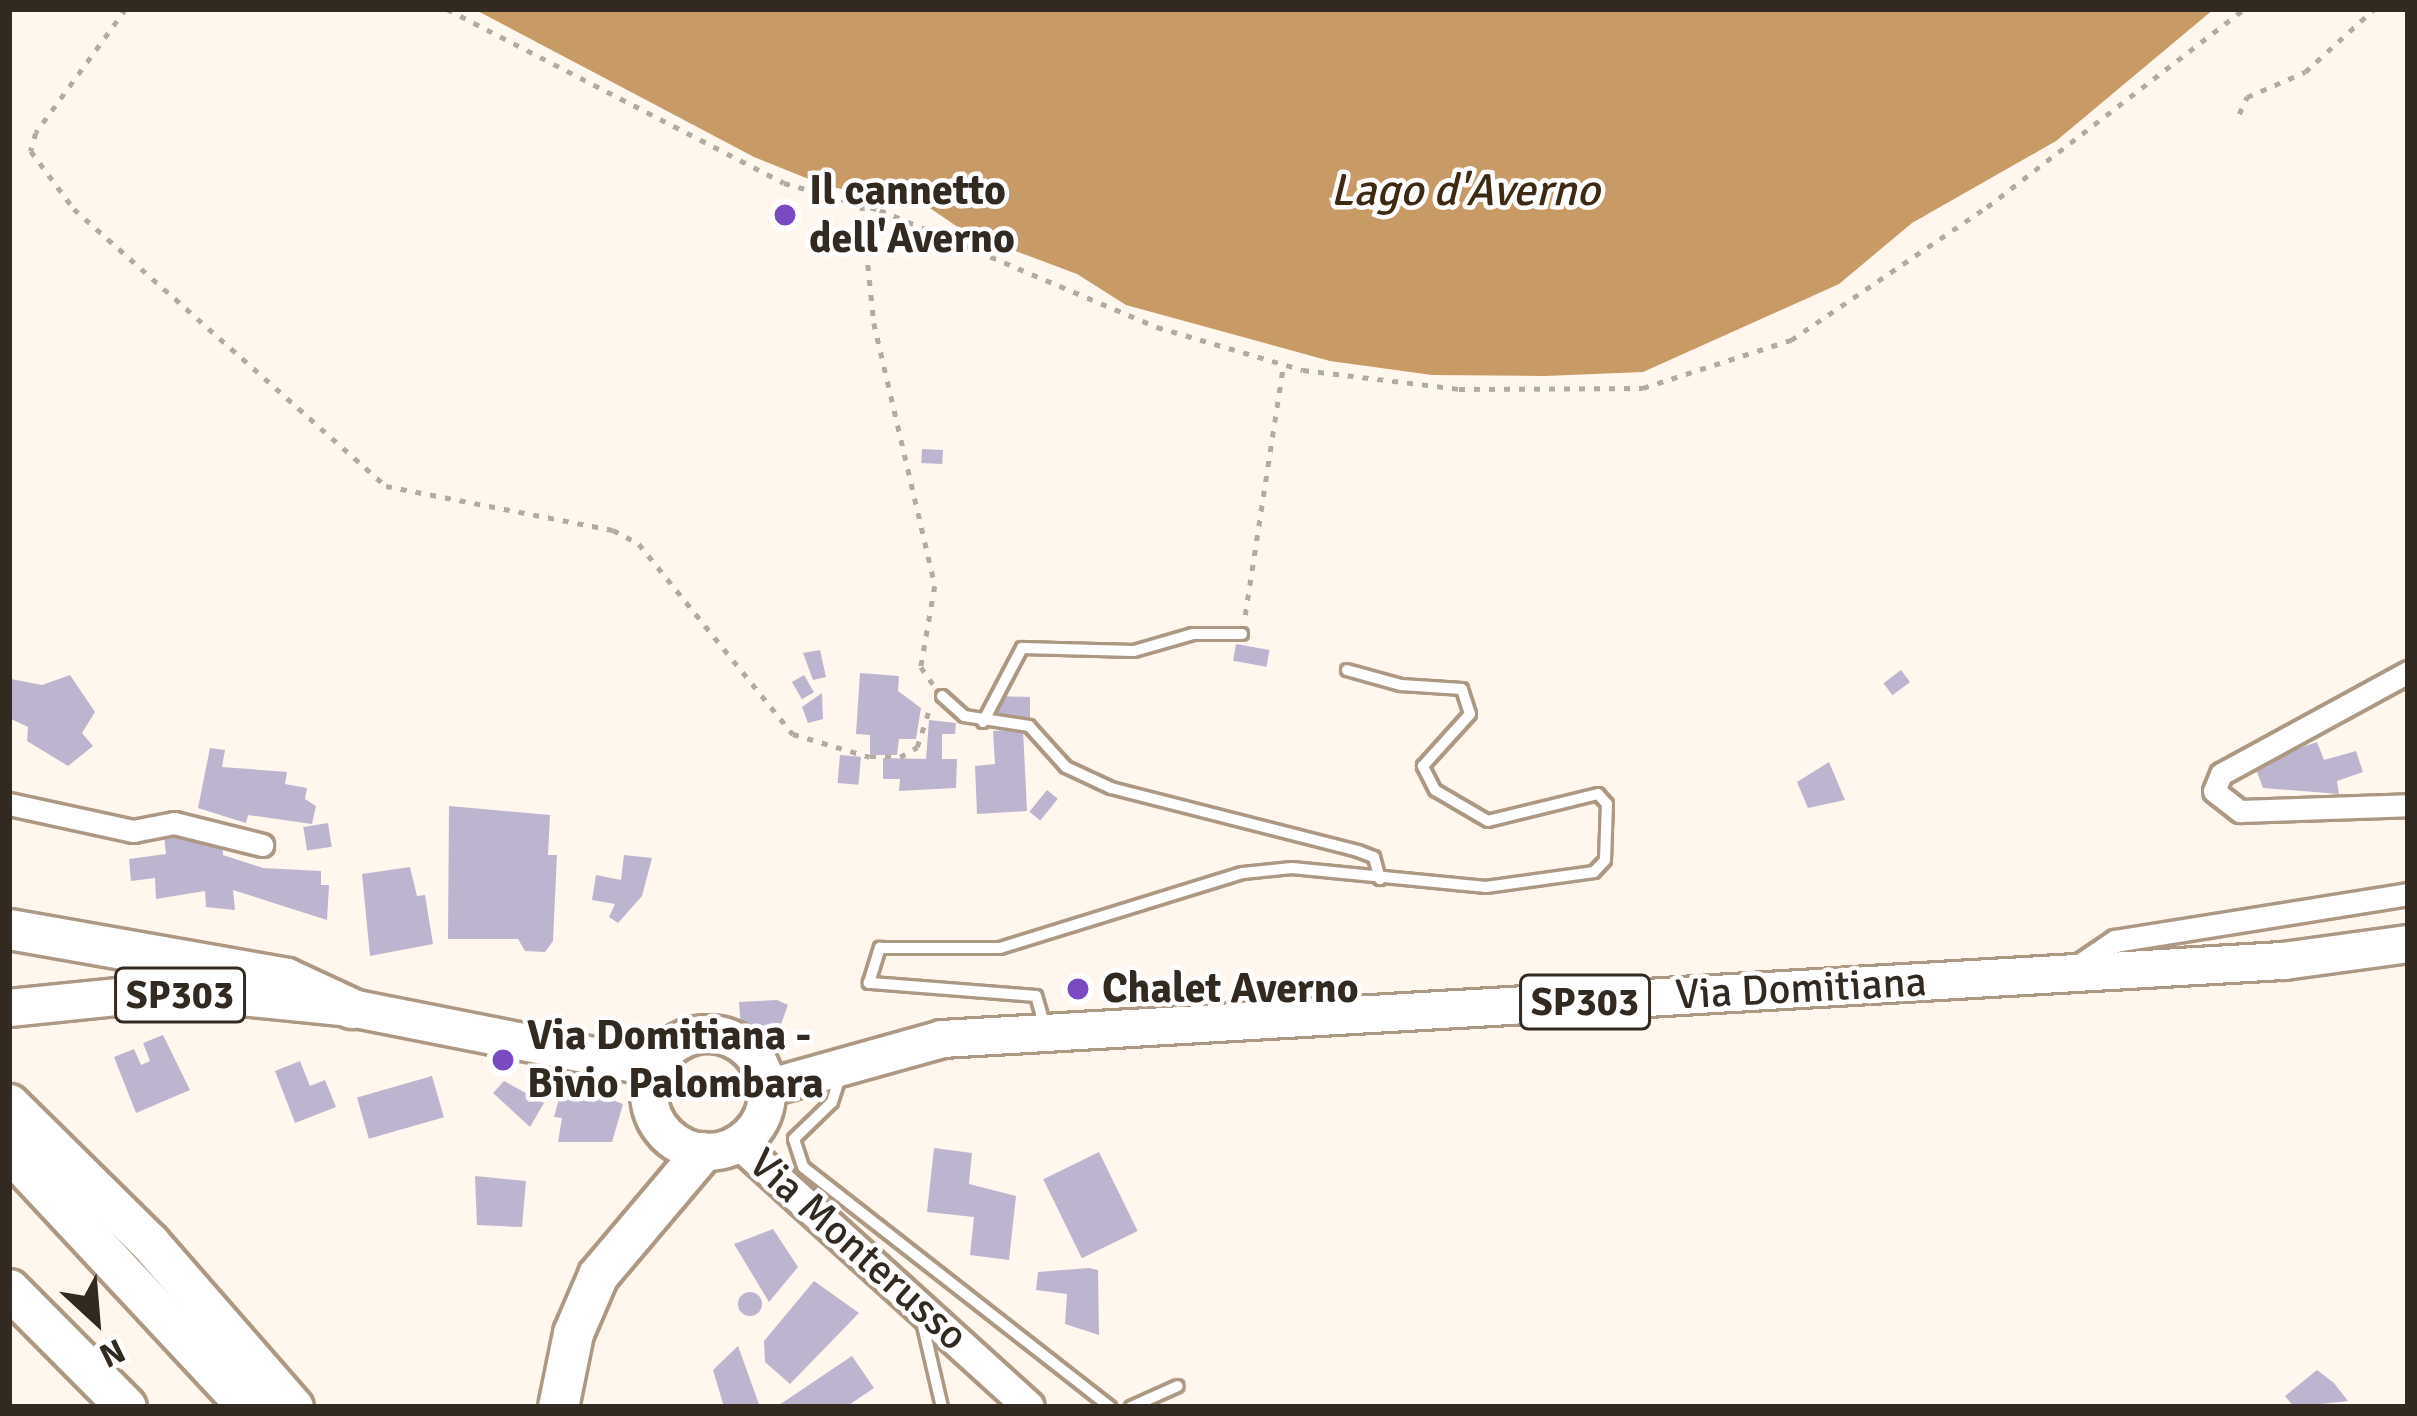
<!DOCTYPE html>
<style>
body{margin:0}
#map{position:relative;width:2417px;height:1416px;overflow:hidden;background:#fff6ed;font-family:Signika,sans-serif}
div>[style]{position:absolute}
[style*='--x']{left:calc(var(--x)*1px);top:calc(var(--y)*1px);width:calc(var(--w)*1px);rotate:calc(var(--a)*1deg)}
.water>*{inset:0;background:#c89a66}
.building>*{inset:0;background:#bdb5d0;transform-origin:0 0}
.round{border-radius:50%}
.path>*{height:4.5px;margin-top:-2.25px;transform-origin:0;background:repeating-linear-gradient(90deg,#b3aba2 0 6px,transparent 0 15px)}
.roads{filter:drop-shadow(3px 0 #ad9983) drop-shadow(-3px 0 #ad9983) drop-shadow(0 3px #ad9983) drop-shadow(0 -3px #ad9983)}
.lane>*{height:10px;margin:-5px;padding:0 5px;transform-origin:5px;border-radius:5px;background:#fff}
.street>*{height:21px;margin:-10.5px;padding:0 10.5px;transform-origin:10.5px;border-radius:10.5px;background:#fff}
.secondary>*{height:30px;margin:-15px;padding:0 15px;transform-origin:15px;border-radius:15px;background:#fff}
.primary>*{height:36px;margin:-18px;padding:0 18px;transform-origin:18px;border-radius:18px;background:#fff}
.primary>.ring{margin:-18px;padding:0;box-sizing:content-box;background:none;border:36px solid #fff;border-radius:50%}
.highway>*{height:39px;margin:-19.5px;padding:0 19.5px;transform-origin:19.5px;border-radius:19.5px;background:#fff}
.dots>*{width:33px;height:33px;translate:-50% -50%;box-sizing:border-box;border:6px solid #fff;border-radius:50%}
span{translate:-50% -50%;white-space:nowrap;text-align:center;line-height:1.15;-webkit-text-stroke:9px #fff;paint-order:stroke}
.shield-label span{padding:3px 9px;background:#fff;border:3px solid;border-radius:9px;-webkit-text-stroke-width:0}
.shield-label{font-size:39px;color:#322a21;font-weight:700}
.poi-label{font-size:42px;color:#322a21;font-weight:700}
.left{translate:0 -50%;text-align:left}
.street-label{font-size:42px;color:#322a21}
.water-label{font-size:45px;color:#3e2a12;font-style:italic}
.frame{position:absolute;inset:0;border:12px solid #322a21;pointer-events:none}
.north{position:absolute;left:36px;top:1260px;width:120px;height:120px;-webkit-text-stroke:9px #fff;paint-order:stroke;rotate:154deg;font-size:33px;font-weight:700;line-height:48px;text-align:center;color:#322a21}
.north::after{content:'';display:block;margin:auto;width:42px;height:54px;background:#322a21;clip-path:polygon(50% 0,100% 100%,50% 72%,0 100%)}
</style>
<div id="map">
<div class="water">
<div style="clip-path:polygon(474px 9px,2214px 9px,2056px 141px,1912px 223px,1839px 284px,1643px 372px,1545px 376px,1432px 375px,1330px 361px,1126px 305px,1077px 274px,965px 232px,924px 204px,826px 186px,754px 157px)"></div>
</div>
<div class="building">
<div style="left:922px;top:449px;width:21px;height:14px;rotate:3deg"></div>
<div style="left:1236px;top:644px;width:34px;height:17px;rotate:10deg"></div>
<div style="clip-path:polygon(820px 650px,826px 677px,813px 680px,803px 653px)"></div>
<div style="left:1901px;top:670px;width:15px;height:22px;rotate:53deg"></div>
<div style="clip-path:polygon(860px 673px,899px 676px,898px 691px,921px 708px,916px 739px,899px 739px,897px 755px,870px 755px,870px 735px,856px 734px)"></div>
<div style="clip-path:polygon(70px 675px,95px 712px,82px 733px,93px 746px,68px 766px,27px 741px,28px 727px,9px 718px,9px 694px,11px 679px,42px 685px)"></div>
<div style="left:804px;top:675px;width:20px;height:14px;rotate:60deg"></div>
<div style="clip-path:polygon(822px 693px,823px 719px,808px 723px,802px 707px)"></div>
<div style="clip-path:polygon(998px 696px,1030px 697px,1030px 718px,993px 716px)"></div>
<div style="clip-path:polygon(929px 720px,956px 723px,955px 734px,942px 734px,942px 759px,957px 759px,956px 788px,899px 791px,900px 779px,883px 779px,883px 758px,926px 759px)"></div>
<div style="clip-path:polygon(1023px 729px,1027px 811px,977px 814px,975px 766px,995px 764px,993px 731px)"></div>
<div style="clip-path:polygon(2317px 742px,2324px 760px,2356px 751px,2363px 772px,2337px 781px,2339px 794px,2263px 788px,2254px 764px)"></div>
<div style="clip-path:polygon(210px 748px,225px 750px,222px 767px,287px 772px,285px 784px,307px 788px,305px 799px,316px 806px,312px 824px,248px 815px,246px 823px,198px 808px)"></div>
<div style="left:840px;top:755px;width:21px;height:28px;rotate:5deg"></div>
<div style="clip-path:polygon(1829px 762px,1845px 800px,1808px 808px,1797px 782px)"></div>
<div style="left:1047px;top:790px;width:14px;height:28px;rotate:39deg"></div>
<div style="clip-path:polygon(449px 806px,550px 815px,548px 855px,557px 855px,553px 941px,545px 952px,525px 951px,518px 939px,448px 939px)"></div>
<div style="left:328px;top:823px;width:24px;height:25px;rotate:81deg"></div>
<div style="clip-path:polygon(197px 833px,222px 838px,223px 855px,263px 868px,321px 871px,321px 885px,329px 885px,327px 920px,233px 890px,235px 910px,206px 907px,205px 891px,156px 899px,155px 878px,131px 881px,129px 859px,166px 854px,164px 836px)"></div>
<div style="clip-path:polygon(624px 855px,652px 858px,642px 896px,618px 923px,609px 917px,615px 904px,592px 900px,596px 875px,621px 880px)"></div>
<div style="clip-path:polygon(410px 867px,417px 896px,425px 895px,433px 944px,370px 956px,362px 874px)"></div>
<div style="clip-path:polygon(777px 1000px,788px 1005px,780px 1027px,741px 1029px,739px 1002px)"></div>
<div style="clip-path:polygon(163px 1035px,190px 1090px,136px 1113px,114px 1057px,134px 1049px,141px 1065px,150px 1061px,143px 1043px)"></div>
<div style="clip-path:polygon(300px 1061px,310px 1086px,325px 1080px,336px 1107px,295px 1123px,275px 1071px)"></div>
<div style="left:432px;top:1076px;width:43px;height:78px;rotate:74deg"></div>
<div style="clip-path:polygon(564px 1079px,621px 1081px,612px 1100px,623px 1104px,612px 1142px,558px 1142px,562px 1118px,554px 1117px)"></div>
<div style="clip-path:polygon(504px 1081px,544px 1103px,530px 1127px,493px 1093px)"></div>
<div style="clip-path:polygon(934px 1148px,972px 1153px,969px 1184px,1016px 1196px,1009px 1260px,970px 1255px,974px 1217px,927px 1212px)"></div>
<div style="left:1099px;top:1152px;width:88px;height:62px;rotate:64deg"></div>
<div style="clip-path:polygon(475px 1176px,526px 1181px,522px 1227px,477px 1225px)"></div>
<div style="clip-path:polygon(773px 1229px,798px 1267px,769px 1302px,734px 1244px)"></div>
<div style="clip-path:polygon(1089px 1268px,1098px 1270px,1099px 1335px,1065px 1324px,1067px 1294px,1036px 1290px,1038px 1272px)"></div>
<div style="clip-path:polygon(814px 1281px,859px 1313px,790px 1384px,765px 1362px,764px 1341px)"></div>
<div class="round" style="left:738px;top:1292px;width:24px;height:24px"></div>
<div style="clip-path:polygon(738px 1346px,760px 1407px,724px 1407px,713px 1370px)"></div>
<div style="clip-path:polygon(852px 1356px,874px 1388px,846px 1407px,776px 1407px)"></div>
<div style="clip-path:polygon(2317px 1370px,2334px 1383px,2348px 1401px,2294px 1407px,2285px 1396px)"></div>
</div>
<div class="path">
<div style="--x:126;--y:9;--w:153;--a:126"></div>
<div style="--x:36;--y:133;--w:19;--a:106"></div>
<div style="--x:31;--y:151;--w:72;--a:53.4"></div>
<div style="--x:74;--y:209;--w:417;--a:41.6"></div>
<div style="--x:386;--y:486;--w:231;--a:11"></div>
<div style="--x:613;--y:530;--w:30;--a:28"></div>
<div style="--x:639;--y:544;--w:245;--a:51"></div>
<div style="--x:793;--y:734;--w:80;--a:16.6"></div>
<div style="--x:870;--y:757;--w:30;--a:0"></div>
<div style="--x:900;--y:757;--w:20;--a:-30"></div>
<div style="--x:917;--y:747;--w:38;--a:-72"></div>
<div style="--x:447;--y:9;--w:379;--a:27.3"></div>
<div style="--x:784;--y:183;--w:100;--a:15.7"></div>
<div style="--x:880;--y:210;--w:301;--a:22.9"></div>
<div style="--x:1157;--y:327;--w:152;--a:16.4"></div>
<div style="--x:1303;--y:370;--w:157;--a:6.9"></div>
<div style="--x:1459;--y:389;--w:184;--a:-0.3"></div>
<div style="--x:1643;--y:388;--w:156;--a:-18"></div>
<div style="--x:1791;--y:340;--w:237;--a:-34.2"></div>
<div style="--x:1987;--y:207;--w:324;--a:-37.6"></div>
<div style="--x:2239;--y:114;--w:19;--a:-65"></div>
<div style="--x:2247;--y:97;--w:63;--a:-23.3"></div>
<div style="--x:2305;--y:72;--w:93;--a:-42.4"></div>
<div style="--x:862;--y:205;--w:119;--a:84.2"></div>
<div style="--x:874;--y:323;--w:270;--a:76.9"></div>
<div style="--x:935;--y:586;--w:82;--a:99.8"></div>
<div style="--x:921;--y:667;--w:21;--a:55"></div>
<div style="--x:1245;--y:615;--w:252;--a:-81.3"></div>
</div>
<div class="roads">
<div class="lane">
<div style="--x:942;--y:696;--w:30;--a:42"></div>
<div style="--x:964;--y:716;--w:66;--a:8.7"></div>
<div style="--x:1029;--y:726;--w:55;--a:47.9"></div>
<div style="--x:1066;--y:767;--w:50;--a:25"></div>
<div style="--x:1111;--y:788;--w:255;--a:14.3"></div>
<div style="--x:1358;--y:851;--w:17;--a:21"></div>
<div style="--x:1374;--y:857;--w:23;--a:75"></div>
<div style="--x:983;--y:722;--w:84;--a:-62.2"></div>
<div style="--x:1022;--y:648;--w:112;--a:1.5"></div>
<div style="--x:1134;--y:651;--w:61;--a:-16.1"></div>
<div style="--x:1193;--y:634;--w:49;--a:0"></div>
<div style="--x:1045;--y:1027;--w:32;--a:-106"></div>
<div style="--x:1036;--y:996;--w:168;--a:-175.5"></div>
<div style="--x:869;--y:983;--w:37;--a:-73"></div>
<div style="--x:880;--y:948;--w:120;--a:0"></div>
<div style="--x:1000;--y:948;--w:254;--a:-17.2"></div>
<div style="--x:1243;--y:873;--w:49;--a:-5.8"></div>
<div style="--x:1292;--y:868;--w:195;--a:5.6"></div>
<div style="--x:1486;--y:887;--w:109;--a:-7.9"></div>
<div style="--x:1594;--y:872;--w:16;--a:-47"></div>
<div style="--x:1605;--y:860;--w:56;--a:-88"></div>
<div style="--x:1607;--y:804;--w:13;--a:-132"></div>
<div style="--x:1598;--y:794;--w:113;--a:166.2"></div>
<div style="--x:1488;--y:821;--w:61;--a:-149.7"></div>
<div style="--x:1435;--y:790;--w:27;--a:-117"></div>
<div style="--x:1423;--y:766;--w:70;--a:-47.9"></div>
<div style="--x:1470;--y:714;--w:26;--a:-108"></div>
<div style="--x:1462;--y:689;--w:61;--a:-176.2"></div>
<div style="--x:1401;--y:685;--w:56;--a:-164.5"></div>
<div style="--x:842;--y:1071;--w:33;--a:108"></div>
<div style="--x:832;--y:1102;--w:53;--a:135.8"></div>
<div style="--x:794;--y:1139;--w:29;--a:72"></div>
<div style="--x:803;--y:1167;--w:390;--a:38"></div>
<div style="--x:921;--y:1317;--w:92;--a:76.9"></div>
<div style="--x:1131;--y:1407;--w:51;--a:-24.1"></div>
</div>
<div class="street">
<div style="--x:2408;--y:672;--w:213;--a:151.4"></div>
<div style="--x:2221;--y:774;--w:18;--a:112"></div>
<div style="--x:2214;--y:791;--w:33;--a:38"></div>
<div style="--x:2240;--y:811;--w:168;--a:-2"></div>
<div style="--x:9;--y:804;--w:127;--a:12.3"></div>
<div style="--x:133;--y:831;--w:42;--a:-11"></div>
<div style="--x:174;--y:823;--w:91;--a:14"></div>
<div style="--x:2072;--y:970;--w:52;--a:-34"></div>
<div style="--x:2115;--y:941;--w:297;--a:-9.1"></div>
</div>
<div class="secondary">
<div style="--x:739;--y:1144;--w:391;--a:42.2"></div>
</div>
<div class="primary">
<div style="--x:9;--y:1008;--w:110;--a:-5.8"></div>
<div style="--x:118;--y:997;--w:124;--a:0"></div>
<div style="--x:242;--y:997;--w:110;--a:5.8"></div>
<div style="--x:351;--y:1008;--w:310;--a:11.2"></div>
<div class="ring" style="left:649px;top:1034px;width:82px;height:82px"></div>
<div style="--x:767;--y:1088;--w:182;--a:-15.6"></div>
<div style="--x:942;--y:1039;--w:1344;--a:-3.33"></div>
<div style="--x:2284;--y:961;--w:125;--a:-7.8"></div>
</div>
<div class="highway">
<div style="--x:9;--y:929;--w:281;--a:10"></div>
<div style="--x:286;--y:978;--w:72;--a:24.8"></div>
<div style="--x:9;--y:1104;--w:197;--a:44.6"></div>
<div style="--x:149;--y:1242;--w:219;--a:48.9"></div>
<div style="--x:9;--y:1151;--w:350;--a:47"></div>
<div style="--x:9;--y:1289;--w:166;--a:45.2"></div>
<div style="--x:558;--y:1407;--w:76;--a:-78.5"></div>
<div style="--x:573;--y:1333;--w:63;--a:-66.7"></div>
<div style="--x:598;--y:1275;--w:161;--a:-49.8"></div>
</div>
</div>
<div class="dots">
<div style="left:785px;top:215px;background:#794ac2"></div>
<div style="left:1078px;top:989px;background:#794ac2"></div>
<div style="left:503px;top:1060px;background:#794ac2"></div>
</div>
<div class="shield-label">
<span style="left:180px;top:995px">SP303</span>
<span style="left:1585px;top:1002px">SP303</span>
</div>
<div class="poi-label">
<span class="left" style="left:809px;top:215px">Il cannetto<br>dell'Averno</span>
<span class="left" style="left:1102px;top:989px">Chalet Averno</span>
<span class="left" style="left:527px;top:1060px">Via Domitiana -<br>Bivio Palombara</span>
</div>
<div class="street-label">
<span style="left:1801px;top:989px;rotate:-3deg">Via Domitiana</span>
<span style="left:858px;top:1250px;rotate:42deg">Via Monterusso</span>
</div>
<div class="water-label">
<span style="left:1465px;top:191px">Lago d'Averno</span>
</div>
<div class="frame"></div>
<div class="north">N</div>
</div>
